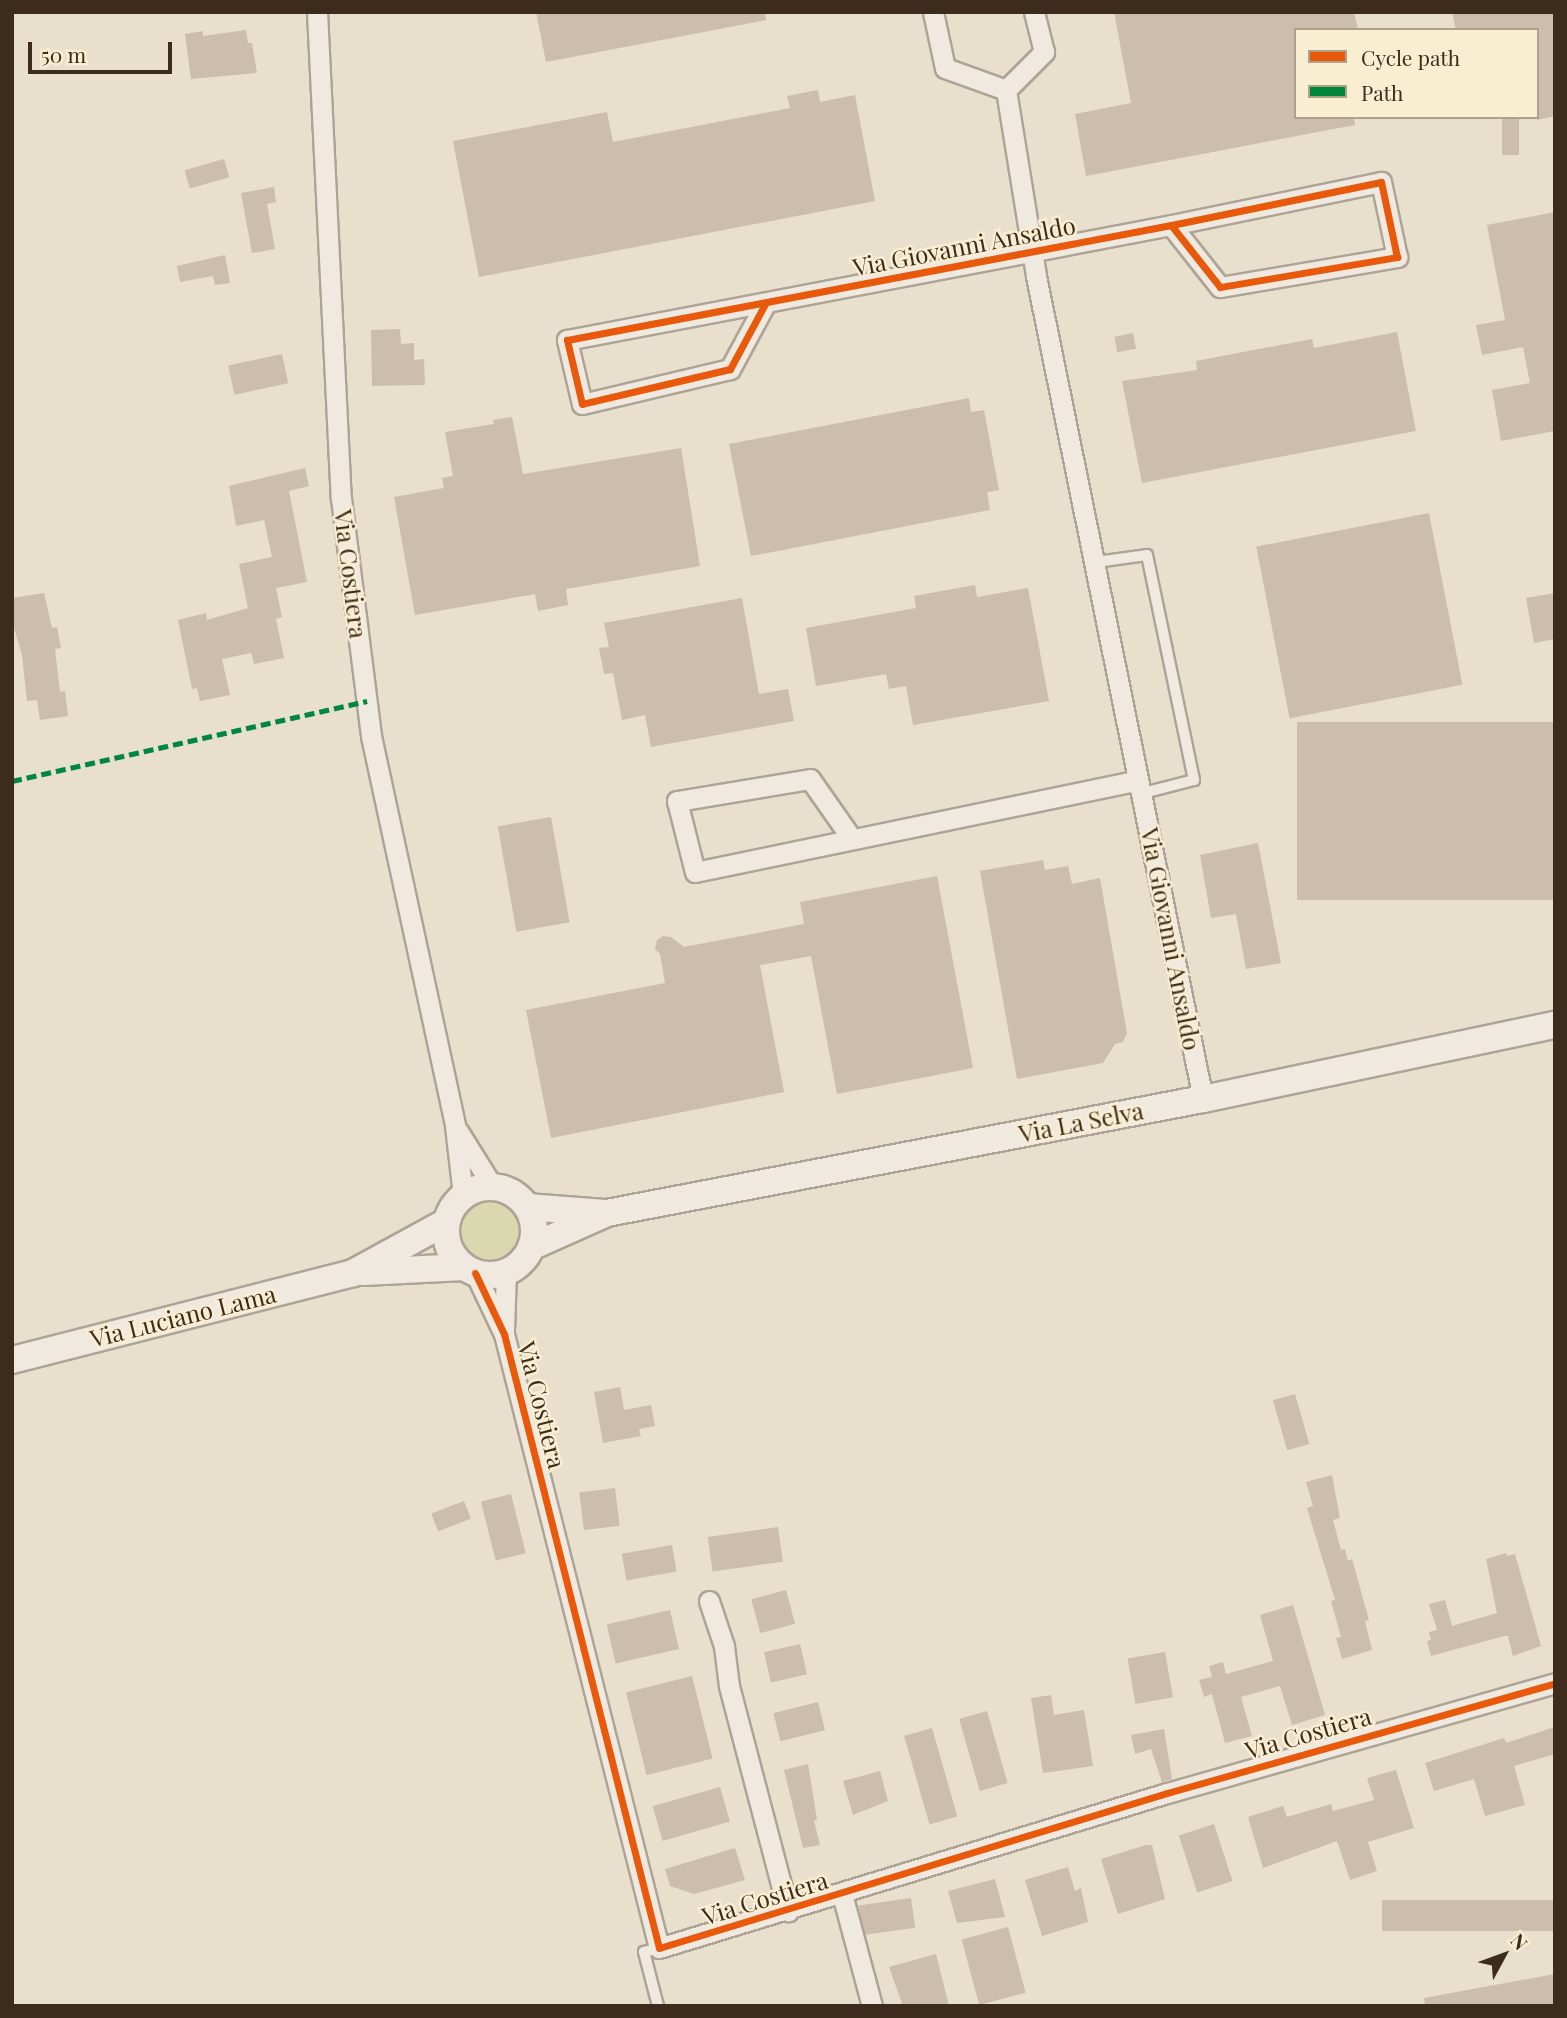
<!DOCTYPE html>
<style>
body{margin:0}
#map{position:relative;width:1567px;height:2018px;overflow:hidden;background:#e8dfcd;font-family:"Playfair Display",serif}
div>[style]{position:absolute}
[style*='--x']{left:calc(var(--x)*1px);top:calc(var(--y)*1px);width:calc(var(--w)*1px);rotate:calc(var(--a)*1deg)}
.green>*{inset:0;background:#d9d8ae}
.round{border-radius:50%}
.building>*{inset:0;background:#ccbdad;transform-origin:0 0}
.roads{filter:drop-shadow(2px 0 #ada496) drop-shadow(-2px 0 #ada496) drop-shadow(0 2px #ada496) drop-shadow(0 -2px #ada496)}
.lane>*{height:10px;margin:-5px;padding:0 5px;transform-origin:5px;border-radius:5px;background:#efe9df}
.street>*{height:19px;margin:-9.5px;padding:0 9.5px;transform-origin:9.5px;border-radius:9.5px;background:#efe9df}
.secondary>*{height:26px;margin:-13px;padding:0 13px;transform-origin:13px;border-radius:13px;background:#efe9df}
.secondary>.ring{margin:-13px;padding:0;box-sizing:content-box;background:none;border:26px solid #efe9df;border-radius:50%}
.quiet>*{height:5px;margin-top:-2.5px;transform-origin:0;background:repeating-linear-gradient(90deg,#00873e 0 10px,transparent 0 15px)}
.cycleway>*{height:7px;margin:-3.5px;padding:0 3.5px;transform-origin:3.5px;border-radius:3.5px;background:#e8590c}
span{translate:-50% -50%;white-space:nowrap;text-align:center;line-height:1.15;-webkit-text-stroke:5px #f9edd2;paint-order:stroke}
.street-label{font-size:24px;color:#3d2c1c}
.frame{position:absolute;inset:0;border:14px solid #3d2c1c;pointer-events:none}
.legend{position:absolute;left:1294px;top:28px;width:245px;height:91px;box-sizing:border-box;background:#f9edd2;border:2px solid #aea089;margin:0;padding:9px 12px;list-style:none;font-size:21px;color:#3d2c1c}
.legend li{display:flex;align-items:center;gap:14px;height:35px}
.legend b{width:35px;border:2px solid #aea089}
.north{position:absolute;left:1469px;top:1920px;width:70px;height:70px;-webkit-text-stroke:5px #f9edd2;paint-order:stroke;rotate:49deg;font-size:19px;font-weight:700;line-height:28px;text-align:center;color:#3d2c1c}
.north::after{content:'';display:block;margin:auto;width:24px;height:32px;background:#3d2c1c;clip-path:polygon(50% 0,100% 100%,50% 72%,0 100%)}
.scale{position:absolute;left:28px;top:42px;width:144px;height:32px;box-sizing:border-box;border:4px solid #3d2c1c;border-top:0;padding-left:9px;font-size:21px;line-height:24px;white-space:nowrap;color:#3d2c1c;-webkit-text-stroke:5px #f9edd2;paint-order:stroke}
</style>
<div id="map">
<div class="green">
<div class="round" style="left:459px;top:1197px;width:64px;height:64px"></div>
</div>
<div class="building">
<div style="clip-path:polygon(536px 12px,765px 12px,766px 20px,546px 62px)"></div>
<div style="clip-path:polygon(1114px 12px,1354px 12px,1358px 30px,1296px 30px,1296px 117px,1354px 117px,1355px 125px,1086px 176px,1075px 114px,1131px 103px)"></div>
<div style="clip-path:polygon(1452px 12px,1555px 12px,1555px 116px,1537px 120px,1537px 30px,1456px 30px)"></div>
<div style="clip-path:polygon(246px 30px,248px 43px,252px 43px,257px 73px,191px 79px,185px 34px,203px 31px,203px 36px)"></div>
<div style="clip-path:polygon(818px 90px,820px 102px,855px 95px,875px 201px,479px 277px,453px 141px,607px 112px,613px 142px,790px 108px,787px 96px)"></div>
<div style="left:1502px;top:117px;width:17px;height:38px"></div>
<div style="left:224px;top:159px;width:19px;height:41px;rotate:74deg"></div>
<div style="clip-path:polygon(274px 187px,276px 202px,267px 204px,275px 249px,252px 253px,241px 193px)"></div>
<div style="clip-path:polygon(1555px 212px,1555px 431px,1501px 441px,1492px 390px,1530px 383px,1523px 347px,1482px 355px,1476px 325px,1505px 320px,1487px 225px)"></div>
<div style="clip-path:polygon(225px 255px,230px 283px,215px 285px,213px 276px,180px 282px,177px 266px)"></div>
<div style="clip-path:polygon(400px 329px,401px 344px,414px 343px,414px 360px,424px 359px,425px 385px,372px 386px,371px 330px)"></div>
<div style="clip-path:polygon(1397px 332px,1416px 431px,1142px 483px,1122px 381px,1197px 370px,1196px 361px,1312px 339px,1314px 348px)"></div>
<div style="left:1133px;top:333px;width:16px;height:19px;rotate:79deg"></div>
<div style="left:282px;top:354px;width:30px;height:55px;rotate:78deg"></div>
<div style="clip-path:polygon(969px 398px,971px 412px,984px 410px,999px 490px,987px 492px,990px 510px,751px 556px,729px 444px)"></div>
<div style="clip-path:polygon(512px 417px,523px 474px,681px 448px,700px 566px,566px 589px,568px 605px,538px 611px,535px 594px,415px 615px,394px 497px,444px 488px,442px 478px,453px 476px,445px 432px,494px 424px,493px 420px)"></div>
<div style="clip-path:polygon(305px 468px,309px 486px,289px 491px,307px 582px,276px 588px,282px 617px,276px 619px,284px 658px,254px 664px,251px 653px,222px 659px,230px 695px,200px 701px,197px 688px,192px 689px,178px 620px,206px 613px,207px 620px,248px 608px,239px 564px,272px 557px,264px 520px,236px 526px,229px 486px)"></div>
<div style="left:1429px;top:513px;width:175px;height:176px;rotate:79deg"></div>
<div style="clip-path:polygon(975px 585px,977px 597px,1028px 588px,1049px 701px,913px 725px,906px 686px,889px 689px,886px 674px,816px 686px,806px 628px,916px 608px,914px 596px)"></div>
<div style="clip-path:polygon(44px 593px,52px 628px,57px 627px,61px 648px,55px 649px,60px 692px,65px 691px,68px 716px,40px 720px,37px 700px,27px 701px,22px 655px,12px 621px,12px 598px)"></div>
<div style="clip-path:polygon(1555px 593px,1555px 639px,1534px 643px,1526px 598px)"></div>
<div style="clip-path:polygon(742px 598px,759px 694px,788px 689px,794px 721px,651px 747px,645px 715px,622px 720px,613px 673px,604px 674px,599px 648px,609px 647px,604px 623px)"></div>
<div style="left:1555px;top:722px;width:178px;height:258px;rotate:90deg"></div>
<div style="left:551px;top:817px;width:107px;height:54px;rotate:80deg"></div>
<div style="clip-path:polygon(1258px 843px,1281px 963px,1246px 969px,1236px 914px,1211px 918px,1200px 855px)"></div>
<div style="clip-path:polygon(1043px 860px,1045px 870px,1068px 866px,1072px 884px,1100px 878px,1127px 1033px,1123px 1042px,1115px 1044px,1103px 1063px,1017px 1079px,980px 871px)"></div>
<div style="clip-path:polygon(937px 876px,973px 1068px,837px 1094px,811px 956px,760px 965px,784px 1092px,551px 1138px,526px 1010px,665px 983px,660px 954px,655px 949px,657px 940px,663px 936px,671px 937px,684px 947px,804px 924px,800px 902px)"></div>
<div style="clip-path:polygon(620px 1387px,624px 1410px,651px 1405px,655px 1426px,639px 1429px,641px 1436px,603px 1443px,594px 1392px)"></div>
<div style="left:1295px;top:1394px;width:52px;height:23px;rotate:74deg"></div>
<div style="clip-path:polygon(1332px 1475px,1340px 1518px,1333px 1520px,1341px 1550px,1345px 1549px,1348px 1561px,1352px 1559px,1369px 1620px,1365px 1621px,1372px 1650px,1342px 1659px,1336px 1638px,1341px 1637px,1331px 1601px,1335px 1600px,1307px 1508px,1313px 1506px,1306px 1482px)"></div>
<div style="left:615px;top:1488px;width:38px;height:36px;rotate:83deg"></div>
<div style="left:511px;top:1494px;width:61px;height:31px;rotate:76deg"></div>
<div style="left:464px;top:1501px;width:19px;height:35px;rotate:69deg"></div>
<div style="left:778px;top:1527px;width:35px;height:71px;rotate:82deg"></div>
<div style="left:672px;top:1545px;width:27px;height:51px;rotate:80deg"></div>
<div style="clip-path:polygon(1506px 1553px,1507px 1556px,1515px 1554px,1541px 1646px,1513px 1656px,1508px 1636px,1504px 1636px,1431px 1656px,1427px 1641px,1431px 1640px,1429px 1632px,1437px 1630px,1429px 1604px,1445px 1600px,1452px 1626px,1497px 1613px,1486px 1559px)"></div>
<div style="left:786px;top:1590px;width:35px;height:36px;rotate:75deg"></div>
<div style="clip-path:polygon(1293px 1605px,1325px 1715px,1292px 1725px,1280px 1686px,1241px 1697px,1252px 1736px,1225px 1743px,1212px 1694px,1204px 1697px,1199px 1680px,1212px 1677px,1209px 1666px,1223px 1662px,1226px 1674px,1273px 1661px,1260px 1615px)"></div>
<div style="left:670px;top:1610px;width:40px;height:65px;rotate:77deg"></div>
<div style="left:800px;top:1644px;width:31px;height:37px;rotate:77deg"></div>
<div style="left:1165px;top:1652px;width:46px;height:38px;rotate:80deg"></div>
<div style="left:692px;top:1676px;width:85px;height:68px;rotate:76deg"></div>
<div style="clip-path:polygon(1051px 1695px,1054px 1715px,1084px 1710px,1093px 1766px,1043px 1773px,1031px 1698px)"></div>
<div style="left:818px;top:1702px;width:29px;height:46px;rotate:76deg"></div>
<div style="left:987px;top:1711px;width:75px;height:29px;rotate:74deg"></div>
<div style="clip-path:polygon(1555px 1727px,1555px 1754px,1514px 1766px,1525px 1805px,1485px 1816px,1474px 1779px,1434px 1791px,1425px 1763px,1504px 1738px,1506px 1743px)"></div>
<div style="left:932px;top:1728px;width:92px;height:29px;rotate:74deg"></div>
<div style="clip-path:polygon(1164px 1729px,1172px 1779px,1162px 1782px,1151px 1749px,1135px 1754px,1131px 1735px)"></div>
<div style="clip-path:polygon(808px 1764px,817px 1820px,814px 1821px,820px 1845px,803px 1848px,784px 1770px)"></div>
<div style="clip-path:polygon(1396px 1770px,1414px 1828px,1368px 1842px,1377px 1871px,1350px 1880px,1337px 1841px,1263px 1868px,1248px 1817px,1283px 1806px,1287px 1817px,1331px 1804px,1333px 1811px,1374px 1800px,1367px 1778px)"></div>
<div style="clip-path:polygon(880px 1771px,888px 1801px,853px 1815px,843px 1781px)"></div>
<div style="left:720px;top:1787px;width:36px;height:70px;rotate:74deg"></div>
<div style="left:1214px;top:1824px;width:60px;height:37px;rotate:72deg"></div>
<div style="clip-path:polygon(1146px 1845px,1152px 1845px,1165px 1899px,1118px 1914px,1101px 1859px)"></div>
<div style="clip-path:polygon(735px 1848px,745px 1880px,694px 1894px,670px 1886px,665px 1869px)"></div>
<div style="clip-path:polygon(1068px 1867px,1075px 1891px,1081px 1888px,1088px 1922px,1042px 1936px,1025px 1880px)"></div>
<div style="clip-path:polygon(995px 1879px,1005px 1917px,957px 1923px,948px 1891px)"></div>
<div style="left:911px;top:1898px;width:30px;height:53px;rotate:82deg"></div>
<div style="left:1555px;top:1900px;width:31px;height:173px;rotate:90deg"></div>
<div style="left:1008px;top:1927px;width:68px;height:48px;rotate:75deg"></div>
<div style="clip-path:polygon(936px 1954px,949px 2006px,903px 2006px,889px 1967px)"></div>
<div style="clip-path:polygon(1555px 1974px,1555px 2006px,1425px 2006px,1424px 1998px)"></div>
</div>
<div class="roads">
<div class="lane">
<div style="--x:1096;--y:562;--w:51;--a:-7.8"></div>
<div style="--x:1147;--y:555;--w:230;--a:78.2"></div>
<div style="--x:1194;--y:780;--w:53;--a:165.7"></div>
<div style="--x:658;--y:2006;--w:56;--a:-104.5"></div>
<div style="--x:644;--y:1952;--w:16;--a:-15"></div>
</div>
<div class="street">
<div style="--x:317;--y:12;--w:487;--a:87.2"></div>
<div style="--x:341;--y:498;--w:240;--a:82.8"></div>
<div style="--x:371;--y:736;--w:399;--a:77.8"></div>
<div style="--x:455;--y:1126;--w:69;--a:83.4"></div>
<div style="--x:933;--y:12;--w:57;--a:77.9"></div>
<div style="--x:945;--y:68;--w:65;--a:19.8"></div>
<div style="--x:1006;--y:90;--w:188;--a:80.8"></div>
<div style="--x:1036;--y:276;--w:840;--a:78.53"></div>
<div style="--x:1006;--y:90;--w:54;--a:-45"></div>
<div style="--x:1044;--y:52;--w:41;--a:-104"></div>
<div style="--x:765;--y:304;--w:74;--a:118.3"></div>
<div style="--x:730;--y:369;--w:152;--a:166.7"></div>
<div style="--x:582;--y:404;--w:66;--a:-103.2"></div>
<div style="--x:567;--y:340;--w:615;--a:-10.78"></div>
<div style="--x:1171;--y:225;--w:79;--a:51.7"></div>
<div style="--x:1220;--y:287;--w:180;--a:-9.6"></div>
<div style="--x:1397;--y:257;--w:77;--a:-102"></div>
<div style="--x:1381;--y:182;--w:214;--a:168.4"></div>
<div style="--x:852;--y:839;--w:73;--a:-125"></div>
<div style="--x:810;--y:779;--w:135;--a:170.6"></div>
<div style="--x:677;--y:801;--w:73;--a:75.8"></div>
<div style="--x:695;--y:872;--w:452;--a:-11.7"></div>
<div style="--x:458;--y:1131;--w:66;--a:58"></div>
<div style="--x:475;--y:1273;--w:68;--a:64.6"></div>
<div style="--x:504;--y:1334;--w:633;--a:75.83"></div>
<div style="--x:659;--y:1948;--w:531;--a:-16.97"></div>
<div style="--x:1167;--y:1793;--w:403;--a:-15.8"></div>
<div style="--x:504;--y:1330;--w:58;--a:-88"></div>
<div style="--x:709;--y:1601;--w:47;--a:71.6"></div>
<div style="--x:724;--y:1646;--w:40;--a:82.9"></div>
<div style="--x:729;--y:1686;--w:233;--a:75.3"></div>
<div style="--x:842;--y:1894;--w:116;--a:75"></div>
</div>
<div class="secondary">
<div class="ring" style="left:446px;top:1187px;width:62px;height:62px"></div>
<div style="--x:527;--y:1207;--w:78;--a:4.4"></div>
<div style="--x:531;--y:1247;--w:83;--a:-24.1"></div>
<div style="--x:607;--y:1213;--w:607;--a:-10.83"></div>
<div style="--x:1203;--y:1099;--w:360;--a:-11.9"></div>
<div style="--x:364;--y:1272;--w:100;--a:-2.9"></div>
<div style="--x:12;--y:1360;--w:352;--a:-14.3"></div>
<div style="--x:353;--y:1273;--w:106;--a:-28.7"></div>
</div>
</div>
<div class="quiet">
<div style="--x:12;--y:781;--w:364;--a:-12.7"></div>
</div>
<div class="cycleway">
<div style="--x:765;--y:304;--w:74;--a:118.3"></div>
<div style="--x:730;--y:369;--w:152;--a:166.7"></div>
<div style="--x:582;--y:404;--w:66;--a:-103.2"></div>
<div style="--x:567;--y:340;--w:615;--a:-10.78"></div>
<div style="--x:1171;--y:225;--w:79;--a:51.7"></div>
<div style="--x:1220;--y:287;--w:180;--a:-9.6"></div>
<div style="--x:1397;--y:257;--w:77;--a:-102"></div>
<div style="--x:1381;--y:182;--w:214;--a:168.4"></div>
<div style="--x:475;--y:1273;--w:68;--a:64.6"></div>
<div style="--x:504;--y:1334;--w:633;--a:75.83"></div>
<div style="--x:659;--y:1948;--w:531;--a:-16.97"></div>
<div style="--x:1167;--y:1793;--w:403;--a:-15.8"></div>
</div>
<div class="street-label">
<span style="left:964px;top:246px;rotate:-11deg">Via Giovanni Ansaldo</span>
<span style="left:351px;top:574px;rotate:83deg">Via Costiera</span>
<span style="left:1171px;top:939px;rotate:79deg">Via Giovanni Ansaldo</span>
<span style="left:1081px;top:1122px;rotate:-11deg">Via La Selva</span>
<span style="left:183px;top:1316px;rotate:-14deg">Via Luciano Lama</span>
<span style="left:542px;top:1405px;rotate:76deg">Via Costiera</span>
<span style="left:1308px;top:1733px;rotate:-16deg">Via Costiera</span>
<span style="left:765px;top:1898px;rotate:-17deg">Via Costiera</span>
</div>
<div class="frame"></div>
<ul class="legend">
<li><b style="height:9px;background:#e8590c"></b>Cycle path</li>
<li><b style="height:9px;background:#00873e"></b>Path</li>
</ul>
<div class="north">N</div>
<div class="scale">50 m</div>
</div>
